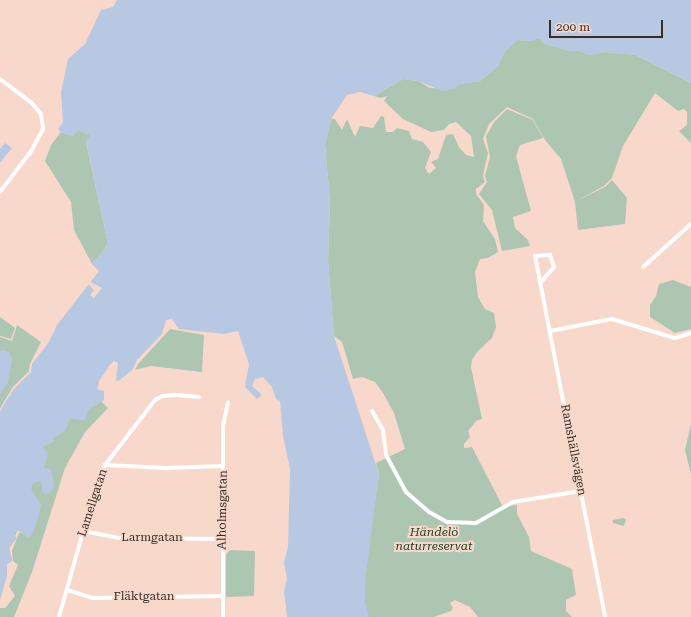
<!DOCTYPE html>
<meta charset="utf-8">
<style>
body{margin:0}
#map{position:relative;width:691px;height:617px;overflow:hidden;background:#f9d8cc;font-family:"Roboto Serif",serif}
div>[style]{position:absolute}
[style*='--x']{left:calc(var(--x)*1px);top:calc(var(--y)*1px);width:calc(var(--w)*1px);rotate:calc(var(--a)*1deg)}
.green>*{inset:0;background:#adc6b2}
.water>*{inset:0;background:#b7c8e2}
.pier>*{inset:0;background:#f9d8cc}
.minor>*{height:4px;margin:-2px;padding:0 2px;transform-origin:2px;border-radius:2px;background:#fff}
span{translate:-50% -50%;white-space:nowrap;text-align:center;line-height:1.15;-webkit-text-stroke:4px #f9d8cc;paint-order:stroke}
.street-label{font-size:12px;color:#392d28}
.park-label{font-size:12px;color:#184425;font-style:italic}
.scale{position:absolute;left:549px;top:20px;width:114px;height:18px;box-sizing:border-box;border:2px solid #392d28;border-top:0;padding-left:5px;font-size:12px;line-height:14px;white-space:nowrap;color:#392d28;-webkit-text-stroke:3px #f9d8cc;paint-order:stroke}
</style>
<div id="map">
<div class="green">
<div style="clip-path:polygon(539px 38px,545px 44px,571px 51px,580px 51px,590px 55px,605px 52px,636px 55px,691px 83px,691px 143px,679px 131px,687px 125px,687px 112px,684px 109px,678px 111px,655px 93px,623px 146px,612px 178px,604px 186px,576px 201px,605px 187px,612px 180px,627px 198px,625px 224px,578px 230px,575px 202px,561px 159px,545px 140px,533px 119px,507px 107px,489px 124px,483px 139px,488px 153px,483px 176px,485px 182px,476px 189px,476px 194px,484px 205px,483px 221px,495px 239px,498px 252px,488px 258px,480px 259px,475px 272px,478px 297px,485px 309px,494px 313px,496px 327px,492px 338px,477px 352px,472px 360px,471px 367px,482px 419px,476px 421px,468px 431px,470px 437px,464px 444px,464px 448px,472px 447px,503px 507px,517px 505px,517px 514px,529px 537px,531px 551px,572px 569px,576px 595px,566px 600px,566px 611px,572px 617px,478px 617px,470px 607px,455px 600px,450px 603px,453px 608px,451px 611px,434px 617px,367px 617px,364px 606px,365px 569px,379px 474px,376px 463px,405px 449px,394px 413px,383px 393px,375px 382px,362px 377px,353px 379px,342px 342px,334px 336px,328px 260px,330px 202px,325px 145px,331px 119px,335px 119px,342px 130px,347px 119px,355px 137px,360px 126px,373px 128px,381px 116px,384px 117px,386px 132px,393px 132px,397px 128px,409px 131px,412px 139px,423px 142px,431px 152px,425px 168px,429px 174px,436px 168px,431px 162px,438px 159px,446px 135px,453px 134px,459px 147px,466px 155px,474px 157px,471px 136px,456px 122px,449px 124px,444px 130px,431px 132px,403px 119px,384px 101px,387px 96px,381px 98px,374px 96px,403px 79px,418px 81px,430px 88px,453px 89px,459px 84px,480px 81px,498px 66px,504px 52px,517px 40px,532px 41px)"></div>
<div style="clip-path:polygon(507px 109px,533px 120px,543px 138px,520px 145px,516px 156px,531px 211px,513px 217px,515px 228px,528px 240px,530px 246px,502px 251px,492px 210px,479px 194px,487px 182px,485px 176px,490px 157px,486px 136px,495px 121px)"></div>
<div style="clip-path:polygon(78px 130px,91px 135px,86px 142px,108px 244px,92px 264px,74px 230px,71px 202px,45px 161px,51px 145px,61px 132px,73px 136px)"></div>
<div style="clip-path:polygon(673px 280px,691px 287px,691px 329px,675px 333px,650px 317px,650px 305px,656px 296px,659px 284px)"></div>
<div style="clip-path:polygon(0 317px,15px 328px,11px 339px,0 336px)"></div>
<div style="clip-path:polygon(17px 325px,41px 342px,30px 364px,29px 371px,12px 388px,0 409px,0 337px,12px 341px)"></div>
<div style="clip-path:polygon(170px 329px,204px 335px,202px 372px,151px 366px,135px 370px,138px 364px)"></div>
<div style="clip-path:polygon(99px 380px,97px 390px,104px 391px,102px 402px,108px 408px,85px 432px,65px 468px,32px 572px,14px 617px,0 617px,0 608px,5px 608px,15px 596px,9px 586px,18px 565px,13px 561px,12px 551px,19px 533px,22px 532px,18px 530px,9px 548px,12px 561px,7px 564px,7px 575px,0 600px,23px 462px)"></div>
<div style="clip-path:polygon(691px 424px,691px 474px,685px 450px)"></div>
<div style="clip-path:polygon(624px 518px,626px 520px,624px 526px,613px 523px,613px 520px)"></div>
<div style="clip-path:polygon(230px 550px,255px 551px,254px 596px,226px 597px,226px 555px)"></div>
</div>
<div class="water">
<div style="clip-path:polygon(117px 0,691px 0,691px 83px,636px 55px,605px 52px,590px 55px,580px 51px,571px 51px,545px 44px,539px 38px,532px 41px,517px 40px,504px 52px,498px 66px,480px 81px,460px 84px,453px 89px,442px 91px,418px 81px,403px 79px,374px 96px,360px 92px,347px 95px,331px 119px,325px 145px,330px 202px,328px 260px,334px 336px,379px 474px,365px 582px,365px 602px,369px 617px,287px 617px,284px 591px,287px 579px,284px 563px,288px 547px,290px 469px,283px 436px,280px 401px,276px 399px,272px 387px,263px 377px,255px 379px,252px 386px,260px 393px,261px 396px,257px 399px,245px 387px,249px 364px,238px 331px,224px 334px,179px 329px,172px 319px,166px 320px,162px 334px,137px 360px,133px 369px,120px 380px,116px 381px,118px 363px,114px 361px,110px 365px,97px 384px,97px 390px,104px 391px,104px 400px,88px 410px,85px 421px,70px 418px,65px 431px,54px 438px,53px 442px,42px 447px,48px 453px,44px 468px,51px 469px,54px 486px,51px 492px,45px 495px,42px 491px,41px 481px,33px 483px,31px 489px,41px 505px,38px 519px,32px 535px,28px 538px,18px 530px,14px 534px,17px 538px,9px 548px,12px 561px,7px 564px,7px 575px,0 600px,0 411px,13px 390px,31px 372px,32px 364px,49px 342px,57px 325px,99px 271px,92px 264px,108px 244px,86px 141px,91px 135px,78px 130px,73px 136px,61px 132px,58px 129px,63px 122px,61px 92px,68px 59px,85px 44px,101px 10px,113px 7px)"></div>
<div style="clip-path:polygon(5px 143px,12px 148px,0 163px,0 149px)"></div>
<div style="clip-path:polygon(3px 350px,9px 352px,12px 359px,8px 383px,0 394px,0 351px)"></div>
</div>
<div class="pier">
<div style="clip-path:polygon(89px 281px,102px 288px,94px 298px,90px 295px,94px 290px,87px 283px)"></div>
</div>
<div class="minor">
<div style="--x:0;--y:79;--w:40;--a:37"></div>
<div style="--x:32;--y:103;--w:14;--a:51"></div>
<div style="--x:41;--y:114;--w:15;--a:82"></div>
<div style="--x:43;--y:129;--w:24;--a:118"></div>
<div style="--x:32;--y:150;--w:53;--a:127.3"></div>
<div style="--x:643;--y:267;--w:64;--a:-41.9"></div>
<div style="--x:541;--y:282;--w:20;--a:-49"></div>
<div style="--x:554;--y:267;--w:13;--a:-108"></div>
<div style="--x:550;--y:255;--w:15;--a:176"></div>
<div style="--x:535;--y:256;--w:368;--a:79"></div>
<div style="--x:550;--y:331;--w:63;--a:-11"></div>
<div style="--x:612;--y:319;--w:66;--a:16.8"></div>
<div style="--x:675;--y:338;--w:17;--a:-17"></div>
<div style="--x:372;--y:411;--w:22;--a:60"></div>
<div style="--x:383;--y:430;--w:25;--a:83"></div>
<div style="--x:386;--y:455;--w:42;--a:61.6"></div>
<div style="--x:406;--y:492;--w:30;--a:41"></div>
<div style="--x:429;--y:512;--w:21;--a:29"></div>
<div style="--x:447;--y:522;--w:29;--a:2"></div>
<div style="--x:476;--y:523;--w:43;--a:-29.6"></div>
<div style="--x:513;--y:502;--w:69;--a:-9.2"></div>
<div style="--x:105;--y:465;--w:61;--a:2.8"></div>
<div style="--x:166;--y:468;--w:57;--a:-2"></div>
<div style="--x:83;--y:531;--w:36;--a:11"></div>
<div style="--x:118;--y:538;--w:104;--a:0.6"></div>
<div style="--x:67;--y:590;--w:27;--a:17"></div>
<div style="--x:93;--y:598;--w:130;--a:-0.9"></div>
<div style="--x:59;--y:617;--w:92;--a:-74.3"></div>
<div style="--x:84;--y:528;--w:66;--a:-71.6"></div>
<div style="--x:105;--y:465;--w:82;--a:-52.4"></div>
<div style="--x:155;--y:400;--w:9;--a:-27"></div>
<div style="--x:163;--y:396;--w:14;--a:-4"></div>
<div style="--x:177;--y:395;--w:22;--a:5"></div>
<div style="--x:223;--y:617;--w:191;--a:-90"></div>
<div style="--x:223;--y:426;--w:24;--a:-78"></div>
</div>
<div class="street-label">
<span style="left:573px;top:450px;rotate:79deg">Ramshällsvägen</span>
<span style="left:93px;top:503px;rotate:-72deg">Lamellgatan</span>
<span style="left:223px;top:510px;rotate:-89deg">Alholmsgatan</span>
<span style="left:152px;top:538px">Larmgatan</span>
<span style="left:144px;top:597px">Fläktgatan</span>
</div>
<div class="park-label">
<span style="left:434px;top:540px">Händelö<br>naturreservat</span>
</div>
<div class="scale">200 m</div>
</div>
